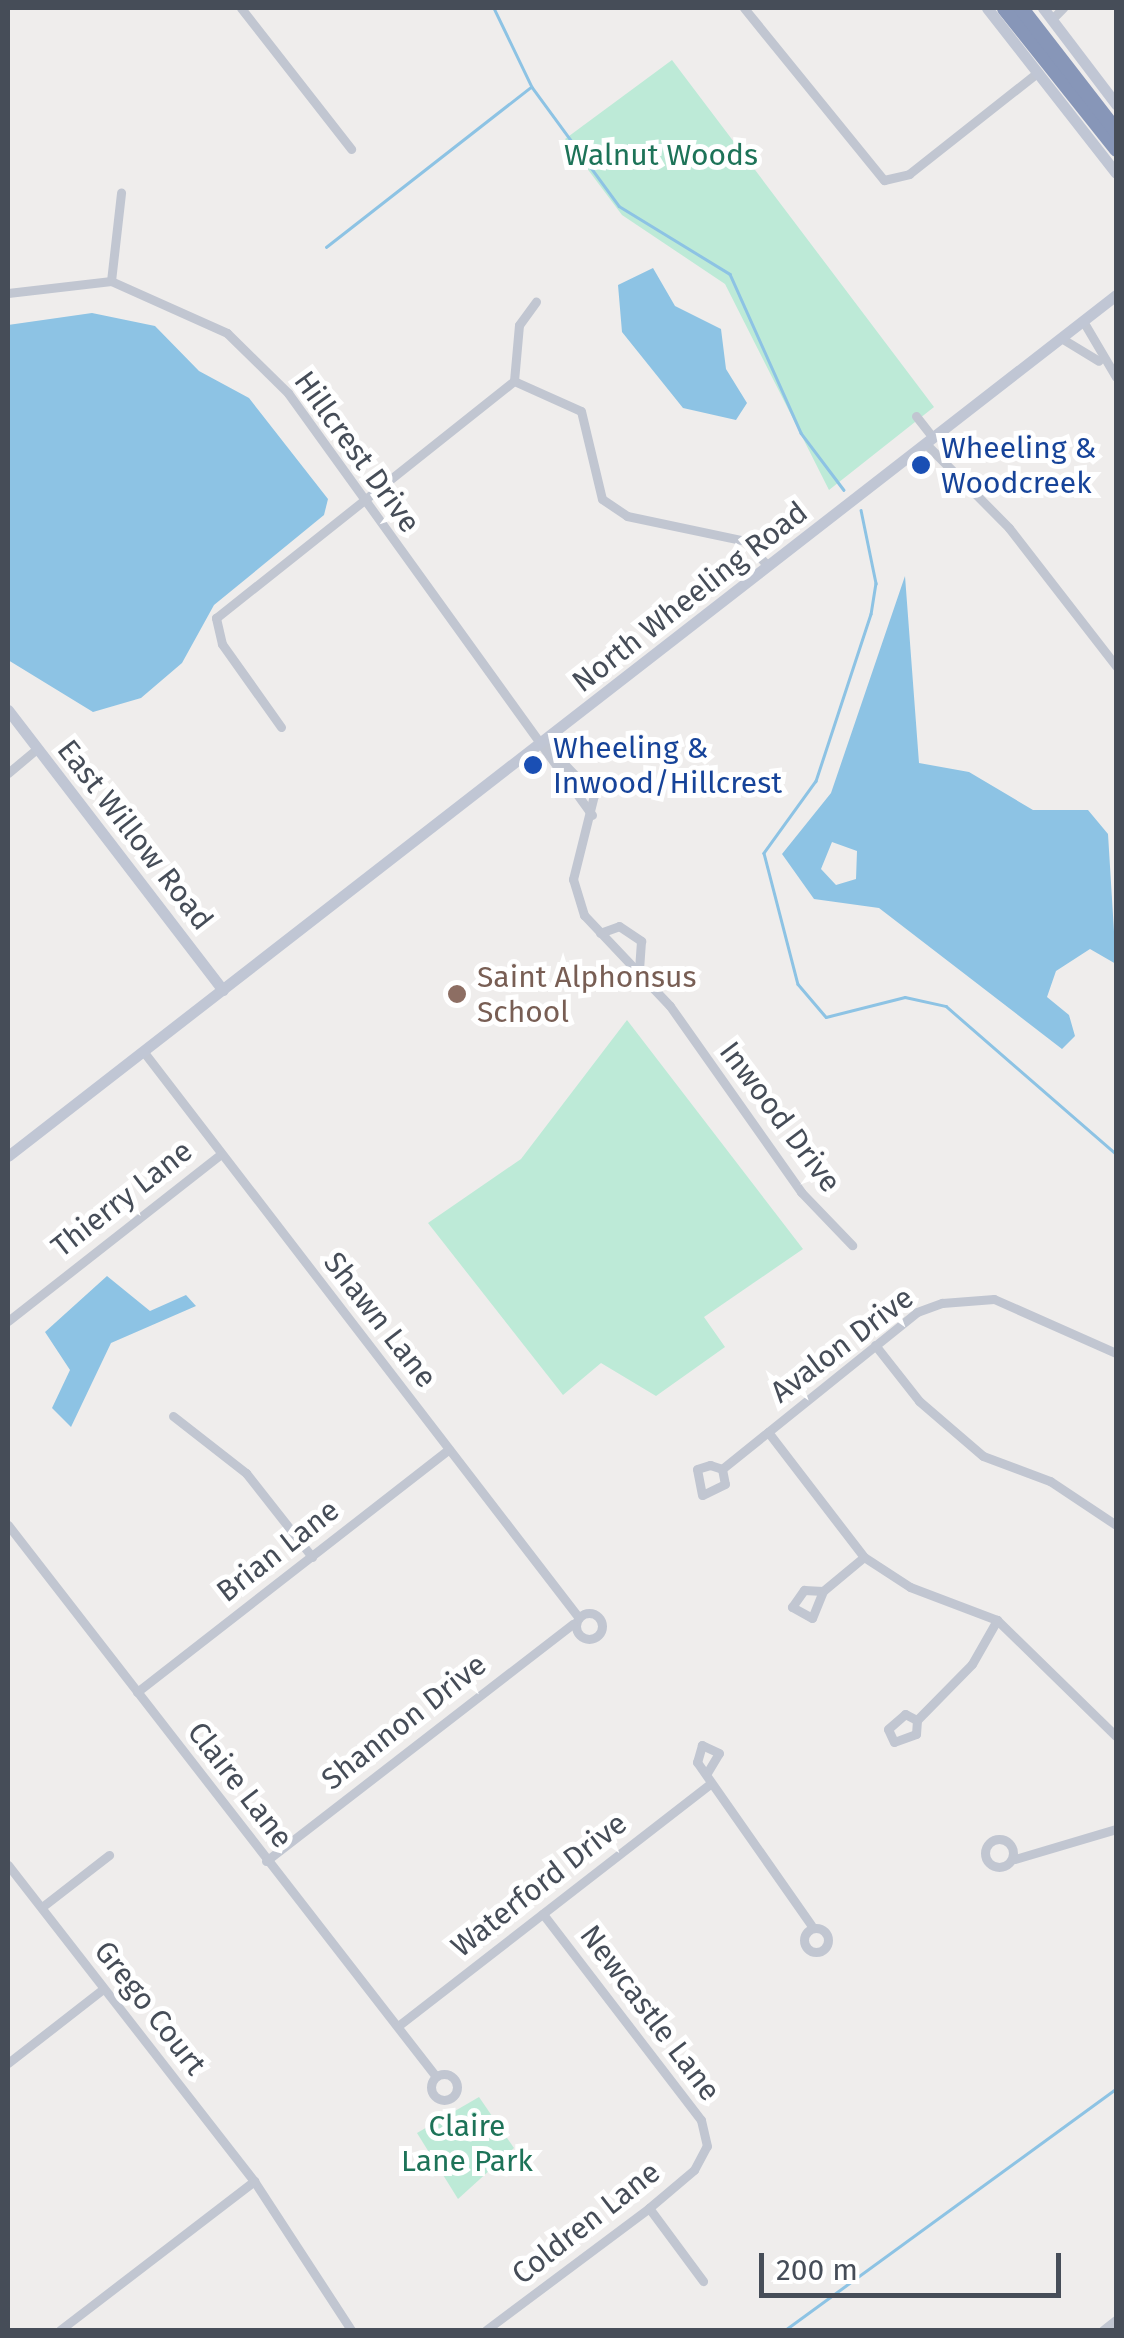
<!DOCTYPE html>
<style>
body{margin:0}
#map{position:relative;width:1124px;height:2338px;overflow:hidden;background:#efedec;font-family:"Fira Sans",sans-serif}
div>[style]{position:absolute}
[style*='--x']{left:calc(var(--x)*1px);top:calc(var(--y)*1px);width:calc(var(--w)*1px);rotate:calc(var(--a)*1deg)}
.green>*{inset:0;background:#bdead7}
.water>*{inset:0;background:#8dc3e4}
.stream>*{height:2.5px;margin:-1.25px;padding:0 1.25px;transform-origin:1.25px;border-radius:1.25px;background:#8dc3e4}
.street>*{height:9px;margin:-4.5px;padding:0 4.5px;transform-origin:4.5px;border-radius:4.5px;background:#c1c6d1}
.street>.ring{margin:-4.5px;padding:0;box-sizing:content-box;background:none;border:9px solid #c1c6d1;border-radius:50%}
.secondary>*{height:11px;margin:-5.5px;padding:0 5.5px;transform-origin:5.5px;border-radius:5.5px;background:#c0c6d4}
.highway>*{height:15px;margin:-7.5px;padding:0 7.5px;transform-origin:7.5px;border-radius:7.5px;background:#8796b8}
.dots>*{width:28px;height:28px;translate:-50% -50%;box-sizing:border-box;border:5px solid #fff;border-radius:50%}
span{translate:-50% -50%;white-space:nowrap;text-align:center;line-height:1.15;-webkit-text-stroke:10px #fff;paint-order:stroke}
.park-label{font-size:30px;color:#1d7358}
.transit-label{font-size:30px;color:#164399}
.left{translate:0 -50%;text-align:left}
.street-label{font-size:30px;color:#464d58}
.education-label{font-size:30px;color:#785e54}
.frame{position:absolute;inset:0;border:10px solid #464d58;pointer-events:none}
.scale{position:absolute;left:759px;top:2253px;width:302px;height:45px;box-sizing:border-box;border:5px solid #464d58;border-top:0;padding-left:12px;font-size:30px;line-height:35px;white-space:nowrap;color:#464d58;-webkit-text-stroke:8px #fff;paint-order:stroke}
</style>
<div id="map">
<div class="green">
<div style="clip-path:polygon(672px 60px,934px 407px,829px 490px,725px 284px,622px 215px,565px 139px)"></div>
<div style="clip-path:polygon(627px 1020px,803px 1249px,704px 1317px,725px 1347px,656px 1396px,601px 1363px,563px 1395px,428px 1223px,521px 1159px)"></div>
<div style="clip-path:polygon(479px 2097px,514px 2148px,458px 2199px,417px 2133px)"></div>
</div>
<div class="water">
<div style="clip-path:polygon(653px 268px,675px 306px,721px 329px,726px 369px,747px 403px,736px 420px,683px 408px,622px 332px,618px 285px)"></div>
<div style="clip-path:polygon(92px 313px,155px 326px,199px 371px,249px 398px,328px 499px,324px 515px,214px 605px,182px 663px,141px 698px,93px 712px,8px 660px,8px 325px)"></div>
<div style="clip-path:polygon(evenodd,905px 576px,919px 763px,969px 772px,1033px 810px,1088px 810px,1108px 834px,1116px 964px,1090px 949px,1056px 971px,1047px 997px,1069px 1015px,1075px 1036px,1062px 1049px,879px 908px,814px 899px,782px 854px,831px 793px,905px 576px,832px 842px,857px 851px,856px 879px,836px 885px,821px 869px,832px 842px)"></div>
<div style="clip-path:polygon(107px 1276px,150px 1311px,186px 1295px,196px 1306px,111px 1343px,71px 1427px,52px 1408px,70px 1370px,45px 1332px)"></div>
</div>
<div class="stream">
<div style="--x:494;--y:8;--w:88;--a:64.3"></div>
<div style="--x:532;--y:87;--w:147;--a:53.8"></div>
<div style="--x:619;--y:206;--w:130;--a:31.5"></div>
<div style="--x:730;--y:274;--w:174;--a:65.9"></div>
<div style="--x:801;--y:433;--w:71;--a:53"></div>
<div style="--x:326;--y:247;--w:260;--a:-38"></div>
<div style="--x:861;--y:510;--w:75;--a:78.4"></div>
<div style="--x:876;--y:583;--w:31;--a:99"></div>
<div style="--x:871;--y:614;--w:176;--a:108.2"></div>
<div style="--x:816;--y:781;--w:89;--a:125.8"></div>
<div style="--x:764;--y:853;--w:135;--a:75.5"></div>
<div style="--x:798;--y:984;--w:43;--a:49.7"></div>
<div style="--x:826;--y:1017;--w:81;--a:-14.2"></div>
<div style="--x:905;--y:997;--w:42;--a:12.4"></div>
<div style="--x:946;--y:1006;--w:225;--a:41"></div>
<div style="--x:785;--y:2330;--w:409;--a:-36.1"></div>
</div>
<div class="street">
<div style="--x:241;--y:8;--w:179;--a:52"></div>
<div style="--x:744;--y:8;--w:222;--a:50.9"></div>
<div style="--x:884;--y:180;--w:26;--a:-13"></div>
<div style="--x:909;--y:174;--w:164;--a:-38.3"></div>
<div style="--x:1052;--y:19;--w:16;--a:-45"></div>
<div style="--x:111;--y:281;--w:89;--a:-83.5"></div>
<div style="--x:8;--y:293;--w:104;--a:-6.6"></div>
<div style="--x:111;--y:281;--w:127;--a:24.1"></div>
<div style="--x:227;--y:333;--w:86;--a:44.5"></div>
<div style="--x:288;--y:393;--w:520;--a:54.23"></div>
<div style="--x:1083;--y:321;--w:65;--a:59.5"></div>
<div style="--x:1061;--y:338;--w:44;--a:31.2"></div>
<div style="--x:514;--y:381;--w:73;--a:24.1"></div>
<div style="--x:581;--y:411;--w:90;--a:76.6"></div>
<div style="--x:602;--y:499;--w:30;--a:34"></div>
<div style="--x:627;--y:516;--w:122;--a:11.9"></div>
<div style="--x:746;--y:541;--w:33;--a:49"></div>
<div style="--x:514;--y:381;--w:56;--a:-84.9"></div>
<div style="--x:519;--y:325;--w:29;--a:-54"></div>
<div style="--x:916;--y:416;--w:28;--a:52"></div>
<div style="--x:926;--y:444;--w:118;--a:45.3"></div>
<div style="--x:1009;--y:528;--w:175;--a:52.2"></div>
<div style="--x:281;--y:727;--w:102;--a:-125.4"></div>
<div style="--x:222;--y:644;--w:27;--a:-103"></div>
<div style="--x:216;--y:618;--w:381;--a:-38.5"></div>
<div style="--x:545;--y:744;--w:71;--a:46.1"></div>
<div style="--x:594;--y:795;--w:87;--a:104"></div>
<div style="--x:573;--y:879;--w:38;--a:73"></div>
<div style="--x:584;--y:915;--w:125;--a:46.6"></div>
<div style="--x:670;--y:1006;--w:228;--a:54.8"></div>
<div style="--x:801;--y:1192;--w:74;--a:46.1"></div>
<div style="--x:8;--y:773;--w:38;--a:-40"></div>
<div style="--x:600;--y:933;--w:20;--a:-20"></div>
<div style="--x:619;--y:926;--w:27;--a:34"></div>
<div style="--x:641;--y:941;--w:32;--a:94"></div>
<div style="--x:143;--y:1051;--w:715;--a:52.44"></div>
<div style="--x:8;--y:1321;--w:269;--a:-38.1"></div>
<div style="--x:875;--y:1345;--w:71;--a:51.8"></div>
<div style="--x:919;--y:1401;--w:84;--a:40.7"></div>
<div style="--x:983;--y:1456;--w:72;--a:20.5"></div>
<div style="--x:1050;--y:1481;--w:79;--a:33.7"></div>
<div style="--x:173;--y:1416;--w:93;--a:38"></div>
<div style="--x:246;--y:1473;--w:107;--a:51.8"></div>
<div style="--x:768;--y:1432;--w:158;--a:52.5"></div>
<div style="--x:864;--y:1557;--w:55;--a:33.1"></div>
<div style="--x:910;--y:1587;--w:93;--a:20.8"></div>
<div style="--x:997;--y:1620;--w:166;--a:44.3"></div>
<div style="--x:710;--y:1465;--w:13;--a:18"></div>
<div style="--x:722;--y:1469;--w:15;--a:79"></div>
<div style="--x:725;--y:1484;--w:25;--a:154"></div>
<div style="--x:702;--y:1495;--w:26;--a:-101"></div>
<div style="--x:697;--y:1469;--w:14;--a:-17"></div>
<div style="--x:722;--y:1469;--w:250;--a:-38.8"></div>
<div style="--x:917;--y:1312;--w:27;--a:-20"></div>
<div style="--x:942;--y:1303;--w:52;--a:-4.4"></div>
<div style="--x:994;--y:1299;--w:133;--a:23.9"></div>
<div style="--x:8;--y:1525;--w:695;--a:52.19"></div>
<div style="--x:804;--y:1590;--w:19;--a:3"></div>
<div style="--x:823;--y:1591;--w:29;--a:112"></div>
<div style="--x:812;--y:1618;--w:23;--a:-151"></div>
<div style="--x:792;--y:1607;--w:21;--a:-55"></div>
<div style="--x:823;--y:1591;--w:53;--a:-39.7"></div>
<div class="ring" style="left:576px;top:1613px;width:17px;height:17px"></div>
<div style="--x:137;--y:1692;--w:395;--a:-37.9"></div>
<div style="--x:905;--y:1714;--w:13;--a:27"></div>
<div style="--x:917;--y:1720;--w:14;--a:94"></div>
<div style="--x:916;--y:1734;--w:23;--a:160"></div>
<div style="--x:894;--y:1742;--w:14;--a:-115"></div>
<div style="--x:888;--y:1729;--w:23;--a:-41"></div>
<div style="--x:917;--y:1720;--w:78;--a:-45.5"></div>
<div style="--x:972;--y:1664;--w:51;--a:-60.4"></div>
<div style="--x:707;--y:1773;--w:23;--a:-59"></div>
<div style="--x:719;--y:1753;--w:19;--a:-155"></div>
<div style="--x:702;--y:1745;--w:18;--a:106"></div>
<div style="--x:697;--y:1762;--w:199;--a:55"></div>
<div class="ring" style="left:985px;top:1839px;width:19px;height:19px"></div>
<div style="--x:1015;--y:1859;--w:105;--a:-16.5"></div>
<div style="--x:266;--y:1861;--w:388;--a:-37.7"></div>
<div style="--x:8;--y:1865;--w:400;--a:52.1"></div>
<div style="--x:254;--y:2181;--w:178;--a:56.9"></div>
<div style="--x:42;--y:1907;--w:85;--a:-37.8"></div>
<div class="ring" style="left:804px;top:1928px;width:15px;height:15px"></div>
<div style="--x:398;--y:2026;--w:395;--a:-37.8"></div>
<div style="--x:8;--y:2063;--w:120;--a:-37.9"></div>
<div class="ring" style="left:431px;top:2074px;width:17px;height:17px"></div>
<div style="--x:649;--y:2208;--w:91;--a:53.5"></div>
<div style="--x:60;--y:2330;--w:245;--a:-37.5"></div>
<div style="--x:486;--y:2330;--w:204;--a:-36.8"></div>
<div style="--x:649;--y:2208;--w:59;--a:-40.2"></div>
<div style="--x:694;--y:2170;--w:27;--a:-62"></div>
<div style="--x:707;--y:2146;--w:27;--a:-103"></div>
<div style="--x:701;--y:2120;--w:260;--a:-127.5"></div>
<div style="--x:1103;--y:2330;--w:16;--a:-38"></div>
</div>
<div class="secondary">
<div style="--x:987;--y:8;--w:209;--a:52"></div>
<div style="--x:1043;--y:8;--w:121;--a:52.8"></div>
<div style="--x:8;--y:710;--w:353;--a:52.5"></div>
<div style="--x:8;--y:1156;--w:1403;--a:-37.85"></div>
</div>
<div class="highway">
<div style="--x:1004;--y:8;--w:180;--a:51.5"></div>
<div style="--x:1021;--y:8;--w:155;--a:52.3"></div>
</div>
<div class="dots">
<div style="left:921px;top:465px;background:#1a4fb4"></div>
<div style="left:533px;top:765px;background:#1a4fb4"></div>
<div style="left:457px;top:994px;background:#8d6e63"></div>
</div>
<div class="park-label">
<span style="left:661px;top:155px">Walnut Woods</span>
<span style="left:467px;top:2143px">Claire<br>Lane Park</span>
</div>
<div class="transit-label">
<span class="left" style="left:941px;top:465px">Wheeling &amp;<br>Woodcreek</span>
<span class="left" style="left:553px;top:765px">Wheeling &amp;<br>Inwood/Hillcrest</span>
</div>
<div class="street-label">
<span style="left:357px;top:452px;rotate:54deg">Hillcrest Drive</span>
<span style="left:690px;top:597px;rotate:-38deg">North Wheeling Road</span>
<span style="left:135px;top:835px;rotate:52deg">East Willow Road</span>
<span style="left:780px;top:1117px;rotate:53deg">Inwood Drive</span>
<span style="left:122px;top:1199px;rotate:-38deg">Thierry Lane</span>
<span style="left:380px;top:1320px;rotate:52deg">Shawn Lane</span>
<span style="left:842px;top:1345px;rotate:-37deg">Avalon Drive</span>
<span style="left:278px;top:1551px;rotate:-38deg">Brian Lane</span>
<span style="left:404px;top:1722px;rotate:-38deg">Shannon Drive</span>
<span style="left:240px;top:1785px;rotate:52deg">Claire Lane</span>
<span style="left:539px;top:1885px;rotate:-38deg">Waterford Drive</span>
<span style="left:150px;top:2008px;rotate:52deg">Grego Court</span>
<span style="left:650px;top:2013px;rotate:53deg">Newcastle Lane</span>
<span style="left:586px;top:2223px;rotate:-38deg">Coldren Lane</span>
</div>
<div class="education-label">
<span class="left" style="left:477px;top:994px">Saint Alphonsus<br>School</span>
</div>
<div class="frame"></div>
<div class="scale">200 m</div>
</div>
